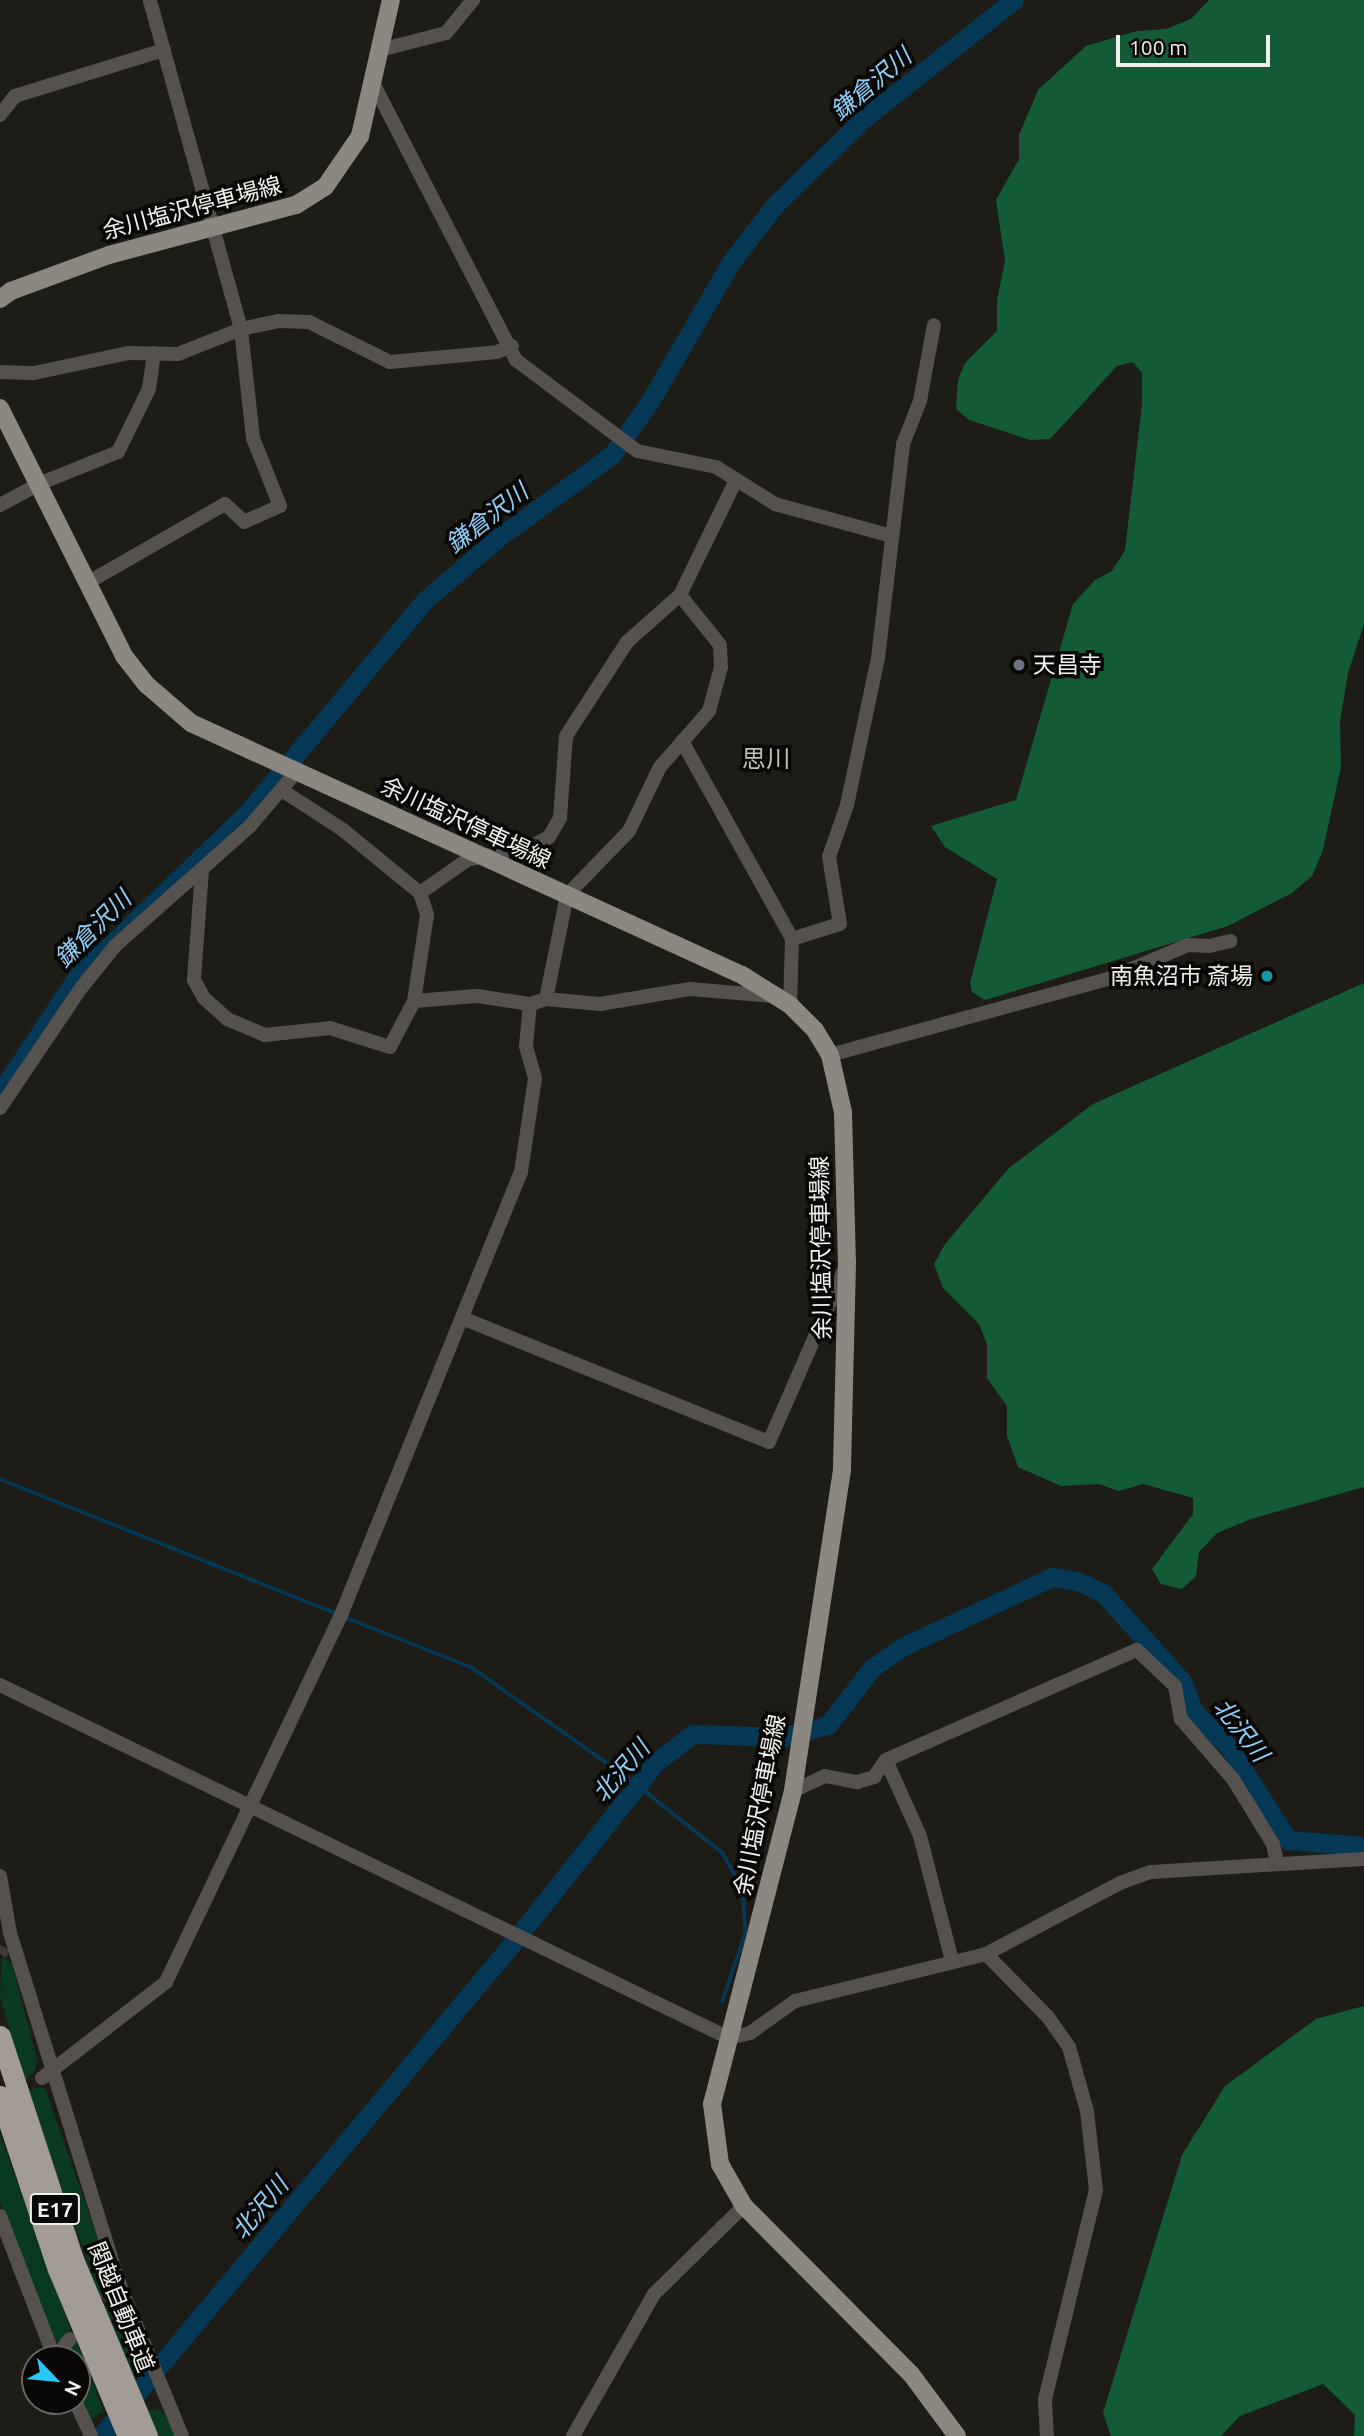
<!DOCTYPE html>
<meta charset="utf-8">
<style>
body{margin:0}
#map{position:relative;width:1364px;height:2436px;overflow:hidden;background:#1e1c16;font-family:Ubuntu,"Noto Sans JP",sans-serif}
div>[style]{position:absolute}
[style*='--x']{left:calc(var(--x)*1px);top:calc(var(--y)*1px);width:calc(var(--w)*1px);rotate:calc(var(--a)*1deg)}
.green>*{inset:0;background:#093a20}
.forest>*{inset:0;background:#135b35}
.stream>*{height:3.5px;margin:-1.75px;padding:0 1.75px;transform-origin:1.75px;border-radius:1.75px;background:#043854}
.river>*{height:19px;margin:-9.5px;padding:0 9.5px;transform-origin:9.5px;border-radius:9.5px;background:#043854}
.minor-tunnel>*{height:14px;margin-top:-7px;transform-origin:0;background:repeating-linear-gradient(90deg,#3e3c36 0 14px,transparent 0 21px)}
.minor>*{height:14px;margin:-7px;padding:0 7px;transform-origin:7px;border-radius:7px;background:#54514f}
.major>*{height:18px;margin:-9px;padding:0 9px;transform-origin:9px;border-radius:9px;background:#8d8782}
.highway>*{height:21px;margin:-10.5px;padding:0 10.5px;transform-origin:10.5px;border-radius:10.5px;background:#a39c96}
.dots>*{width:19px;height:19px;translate:-50% -50%;box-sizing:border-box;border:4px solid #080705;border-radius:50%}
span{translate:-50% -50%;white-space:nowrap;text-align:center;line-height:1.15;-webkit-text-stroke:7px #080705;paint-order:stroke}
.shield-label span{padding:2px 5px;background:#080705;border:2px solid;border-radius:5px;-webkit-text-stroke-width:0}
.shield-label{font-size:21px;color:#f2f0ec;font-weight:700}
.street-label{font-size:23px;color:#f2f0ec}
.poi-label{font-size:23px;color:#f2f0ec}
.left{translate:0 -50%;text-align:left}
.right{translate:-100% -50%;text-align:right}
.water-label{font-size:24px;color:#90cffa;font-style:italic}
.neighbourhood-label{font-size:24px;color:#c4c1b9}
.north{position:absolute;left:21px;top:2345px;width:70px;height:70px;box-sizing:border-box;background:#080705;border:2px solid #666461;border-radius:50%;rotate:116deg;font-size:19px;font-weight:700;line-height:28px;text-align:center;color:#f2f0ec}
.north::after{content:'';display:block;margin:auto;width:24px;height:32px;background:#28c8ff;clip-path:polygon(50% 0,100% 100%,50% 72%,0 100%)}
.scale{position:absolute;left:1116px;top:35px;width:154px;height:32px;box-sizing:border-box;border:4px solid #f2f0ec;border-top:0;padding-left:9px;font-size:21px;line-height:24px;white-space:nowrap;color:#f2f0ec;-webkit-text-stroke:5px #080705;paint-order:stroke}
</style>
<div id="map">
<div class="green">
<div style="clip-path:polygon(2px 1956px,12px 1964px,37px 2059px,35px 2071px,24px 2080px,0 1996px)"></div>
<div style="clip-path:polygon(40px 2087px,46px 2091px,110px 2273px,99px 2296px,28px 2091px)"></div>
<div style="clip-path:polygon(0 2134px,71px 2330px,62px 2341px,52px 2341px,0 2202px)"></div>
<div style="clip-path:polygon(114px 2300px,122px 2307px,142px 2364px,132px 2376px,104px 2306px)"></div>
<div style="clip-path:polygon(76px 2340px,104px 2411px,91px 2420px,77px 2398px,77px 2359px,61px 2359px)"></div>
<div style="clip-path:polygon(156px 2409px,167px 2416px,176px 2436px,159px 2436px,148px 2411px)"></div>
</div>
<div class="forest">
<div style="clip-path:polygon(1209px 0,1364px 0,1364px 624px,1348px 673px,1340px 722px,1341px 767px,1323px 850px,1312px 876px,1292px 893px,1228px 926px,985px 1000px,972px 992px,970px 983px,997px 879px,945px 847px,931px 826px,1016px 800px,1073px 604px,1095px 580px,1112px 571px,1125px 550px,1142px 404px,1142px 373px,1133px 362px,1117px 366px,1050px 439px,1030px 440px,969px 420px,956px 409px,958px 380px,965px 363px,997px 331px,997px 300px,1005px 261px,996px 200px,1019px 159px,1019px 135px,1038px 90px,1086px 46px,1137px 31px,1166px 29px,1191px 19px)"></div>
<div style="clip-path:polygon(1364px 983px,1364px 1487px,1251px 1519px,1217px 1533px,1199px 1552px,1196px 1576px,1182px 1589px,1161px 1584px,1152px 1569px,1193px 1514px,1193px 1498px,1143px 1484px,1119px 1491px,1099px 1484px,1061px 1486px,1018px 1467px,1007px 1436px,1007px 1406px,987px 1378px,987px 1344px,979px 1324px,943px 1288px,934px 1264px,945px 1244px,1009px 1168px,1093px 1104px)"></div>
<div style="clip-path:polygon(1364px 2006px,1364px 2436px,1354px 2436px,1355px 2415px,1323px 2384px,1240px 2416px,1221px 2436px,1111px 2436px,1103px 2413px,1182px 2155px,1225px 2086px,1316px 2019px)"></div>
</div>
<div class="stream">
<div style="--x:0;--y:1479;--w:363;--a:21.8"></div>
<div style="--x:344;--y:1617;--w:136;--a:21.5"></div>
<div style="--x:471;--y:1667;--w:191;--a:35.2"></div>
<div style="--x:627;--y:1777;--w:122;--a:38.4"></div>
<div style="--x:723;--y:1853;--w:41;--a:60.9"></div>
<div style="--x:743;--y:1889;--w:44;--a:86.1"></div>
<div style="--x:746;--y:1933;--w:72;--a:108.7"></div>
</div>
<div class="river">
<div style="--x:0;--y:1093;--w:139;--a:-56.4"></div>
<div style="--x:77;--y:977;--w:236;--a:-44"></div>
<div style="--x:247;--y:813;--w:276;--a:-50.1"></div>
<div style="--x:424;--y:601;--w:99;--a:-40.5"></div>
<div style="--x:499;--y:537;--w:140;--a:-36"></div>
<div style="--x:612;--y:455;--w:64;--a:-54.6"></div>
<div style="--x:649;--y:403;--w:163;--a:-59.8"></div>
<div style="--x:731;--y:262;--w:71;--a:-52.5"></div>
<div style="--x:774;--y:206;--w:123;--a:-44.3"></div>
<div style="--x:862;--y:120;--w:194;--a:-38.3"></div>
<div style="--x:101;--y:2436;--w:640;--a:-50.14"></div>
<div style="--x:511;--y:1945;--w:232;--a:-51.6"></div>
<div style="--x:655;--y:1763;--w:48;--a:-37.3"></div>
<div style="--x:693;--y:1734;--w:90;--a:1.9"></div>
<div style="--x:783;--y:1737;--w:47;--a:-14.9"></div>
<div style="--x:828;--y:1725;--w:72;--a:-52.3"></div>
<div style="--x:872;--y:1668;--w:37;--a:-35"></div>
<div style="--x:902;--y:1647;--w:166;--a:-25"></div>
<div style="--x:1052;--y:1577;--w:26;--a:9"></div>
<div style="--x:1078;--y:1581;--w:28;--a:26"></div>
<div style="--x:1103;--y:1593;--w:118;--a:48.1"></div>
<div style="--x:1182;--y:1681;--w:31;--a:69"></div>
<div style="--x:1193;--y:1710;--w:52;--a:45.8"></div>
<div style="--x:1229;--y:1747;--w:110;--a:57.6"></div>
<div style="--x:1288;--y:1840;--w:76;--a:4.5"></div>
</div>
<div class="minor-tunnel">
<div style="--x:0;--y:1954;--w:8;--a:-60"></div>
<div style="--x:90;--y:2316;--w:26;--a:-50"></div>
</div>
<div class="minor">
<div style="--x:380;--y:50;--w:68;--a:-14.4"></div>
<div style="--x:446;--y:33;--w:43;--a:-50.7"></div>
<div style="--x:373;--y:83;--w:312;--a:62.7"></div>
<div style="--x:516;--y:360;--w:151;--a:36.9"></div>
<div style="--x:637;--y:451;--w:81;--a:11.4"></div>
<div style="--x:716;--y:467;--w:70;--a:32.1"></div>
<div style="--x:775;--y:504;--w:121;--a:15.3"></div>
<div style="--x:0;--y:115;--w:24;--a:-52"></div>
<div style="--x:15;--y:96;--w:156;--a:-17.2"></div>
<div style="--x:0;--y:372;--w:34;--a:2"></div>
<div style="--x:34;--y:373;--w:96;--a:-12"></div>
<div style="--x:128;--y:353;--w:50;--a:1.1"></div>
<div style="--x:178;--y:354;--w:68;--a:-21.6"></div>
<div style="--x:241;--y:329;--w:38;--a:-12"></div>
<div style="--x:278;--y:321;--w:31;--a:2"></div>
<div style="--x:309;--y:322;--w:90;--a:26.3"></div>
<div style="--x:390;--y:362;--w:107;--a:-5.3"></div>
<div style="--x:497;--y:352;--w:16;--a:-22"></div>
<div style="--x:0;--y:505;--w:47;--a:-28.2"></div>
<div style="--x:41;--y:483;--w:83;--a:-21.9"></div>
<div style="--x:118;--y:452;--w:70;--a:-63.8"></div>
<div style="--x:149;--y:389;--w:36;--a:-82"></div>
<div style="--x:87;--y:583;--w:159;--a:-29.8"></div>
<div style="--x:225;--y:504;--w:26;--a:43"></div>
<div style="--x:244;--y:522;--w:39;--a:-24"></div>
<div style="--x:280;--y:506;--w:73;--a:-111.7"></div>
<div style="--x:253;--y:438;--w:110;--a:-96.3"></div>
<div style="--x:241;--y:329;--w:341;--a:-105.5"></div>
<div style="--x:682;--y:741;--w:227;--a:60.9"></div>
<div style="--x:792;--y:939;--w:66;--a:91.7"></div>
<div style="--x:283;--y:791;--w:72;--a:33"></div>
<div style="--x:343;--y:830;--w:99;--a:39.3"></div>
<div style="--x:420;--y:893;--w:23;--a:72"></div>
<div style="--x:427;--y:915;--w:87;--a:98.6"></div>
<div style="--x:414;--y:1001;--w:63;--a:-4.5"></div>
<div style="--x:477;--y:996;--w:54;--a:8.6"></div>
<div style="--x:530;--y:1004;--w:17;--a:-17"></div>
<div style="--x:546;--y:999;--w:54;--a:5.3"></div>
<div style="--x:600;--y:1004;--w:91;--a:-9.5"></div>
<div style="--x:690;--y:989;--w:84;--a:4.8"></div>
<div style="--x:202;--y:870;--w:110;--a:94.2"></div>
<div style="--x:194;--y:980;--w:21;--a:61"></div>
<div style="--x:204;--y:998;--w:31;--a:42"></div>
<div style="--x:227;--y:1019;--w:41;--a:22.8"></div>
<div style="--x:265;--y:1035;--w:65;--a:-6.1"></div>
<div style="--x:330;--y:1028;--w:63;--a:17.6"></div>
<div style="--x:390;--y:1047;--w:52;--a:-62.4"></div>
<div style="--x:420;--y:893;--w:57;--a:-35.1"></div>
<div style="--x:467;--y:860;--w:66;--a:-12.2"></div>
<div style="--x:532;--y:846;--w:19;--a:-28"></div>
<div style="--x:549;--y:837;--w:22;--a:-60"></div>
<div style="--x:560;--y:818;--w:82;--a:-85.8"></div>
<div style="--x:566;--y:736;--w:112;--a:-57"></div>
<div style="--x:627;--y:642;--w:71;--a:-41.6"></div>
<div style="--x:680;--y:595;--w:126;--a:-64"></div>
<div style="--x:792;--y:939;--w:50;--a:-17.4"></div>
<div style="--x:840;--y:924;--w:68;--a:-99.3"></div>
<div style="--x:829;--y:857;--w:55;--a:-70.9"></div>
<div style="--x:847;--y:805;--w:150;--a:-78.1"></div>
<div style="--x:878;--y:658;--w:215;--a:-83.3"></div>
<div style="--x:903;--y:444;--w:46;--a:-68.4"></div>
<div style="--x:920;--y:401;--w:77;--a:-79.6"></div>
<div style="--x:546;--y:999;--w:106;--a:-78.6"></div>
<div style="--x:567;--y:895;--w:89;--a:-45.9"></div>
<div style="--x:629;--y:831;--w:71;--a:-64.2"></div>
<div style="--x:660;--y:767;--w:74;--a:-48.8"></div>
<div style="--x:709;--y:711;--w:46;--a:-74.7"></div>
<div style="--x:721;--y:667;--w:22;--a:-93"></div>
<div style="--x:720;--y:645;--w:64;--a:-128.7"></div>
<div style="--x:830;--y:1055;--w:288;--a:-15.3"></div>
<div style="--x:1108;--y:979;--w:87;--a:-23"></div>
<div style="--x:1188;--y:945;--w:21;--a:3"></div>
<div style="--x:1209;--y:946;--w:22;--a:-13"></div>
<div style="--x:0;--y:1108;--w:145;--a:-56"></div>
<div style="--x:81;--y:988;--w:55;--a:-50.9"></div>
<div style="--x:116;--y:945;--w:179;--a:-41.6"></div>
<div style="--x:250;--y:826;--w:71;--a:-49.6"></div>
<div style="--x:462;--y:1318;--w:331;--a:22"></div>
<div style="--x:769;--y:1442;--w:190;--a:-66.4"></div>
<div style="--x:0;--y:1685;--w:810;--a:25.84"></div>
<div style="--x:729;--y:2038;--w:22;--a:-13"></div>
<div style="--x:750;--y:2033;--w:55;--a:-35.4"></div>
<div style="--x:795;--y:2001;--w:197;--a:-13.8"></div>
<div style="--x:986;--y:1954;--w:152;--a:-27.9"></div>
<div style="--x:1120;--y:1883;--w:33;--a:-20"></div>
<div style="--x:1151;--y:1872;--w:213;--a:-3.5"></div>
<div style="--x:886;--y:1760;--w:83;--a:65.9"></div>
<div style="--x:920;--y:1836;--w:129;--a:75.6"></div>
<div style="--x:793;--y:1791;--w:35;--a:-25"></div>
<div style="--x:825;--y:1776;--w:33;--a:11"></div>
<div style="--x:857;--y:1782;--w:18;--a:-16"></div>
<div style="--x:874;--y:1777;--w:21;--a:-55"></div>
<div style="--x:886;--y:1760;--w:274;--a:-23.7"></div>
<div style="--x:1137;--y:1650;--w:52;--a:43.5"></div>
<div style="--x:1175;--y:1686;--w:34;--a:80"></div>
<div style="--x:1181;--y:1719;--w:79;--a:49.1"></div>
<div style="--x:1233;--y:1779;--w:76;--a:58.4"></div>
<div style="--x:1273;--y:1844;--w:19;--a:78"></div>
<div style="--x:0;--y:1876;--w:58;--a:80"></div>
<div style="--x:10;--y:1933;--w:367;--a:72.7"></div>
<div style="--x:119;--y:2283;--w:165;--a:67.6"></div>
<div style="--x:986;--y:1954;--w:88;--a:45.5"></div>
<div style="--x:1048;--y:2017;--w:37;--a:55"></div>
<div style="--x:1069;--y:2047;--w:66;--a:74.3"></div>
<div style="--x:1087;--y:2111;--w:80;--a:83.5"></div>
<div style="--x:1096;--y:2190;--w:216;--a:103.7"></div>
<div style="--x:1045;--y:2400;--w:36;--a:87"></div>
<div style="--x:42;--y:2078;--w:157;--a:-37.7"></div>
<div style="--x:166;--y:1982;--w:407;--a:-64.5"></div>
<div style="--x:341;--y:1615;--w:478;--a:-67.9"></div>
<div style="--x:521;--y:1172;--w:95;--a:-81.5"></div>
<div style="--x:535;--y:1078;--w:33;--a:-106"></div>
<div style="--x:526;--y:1046;--w:42;--a:-84.6"></div>
<div style="--x:0;--y:2216;--w:153;--a:69"></div>
<div style="--x:55;--y:2358;--w:24;--a:-52"></div>
<div style="--x:75;--y:2401;--w:38;--a:65"></div>
<div style="--x:573;--y:2436;--w:163;--a:-60.3"></div>
<div style="--x:654;--y:2294;--w:126;--a:-44.4"></div>
</div>
<div class="major">
<div style="--x:0;--y:299;--w:14;--a:-36"></div>
<div style="--x:11;--y:291;--w:104;--a:-20.2"></div>
<div style="--x:109;--y:255;--w:194;--a:-15"></div>
<div style="--x:296;--y:205;--w:34;--a:-32"></div>
<div style="--x:325;--y:187;--w:62;--a:-55.5"></div>
<div style="--x:360;--y:136;--w:139;--a:-77.2"></div>
<div style="--x:0;--y:408;--w:277;--a:63.4"></div>
<div style="--x:124;--y:656;--w:37;--a:52"></div>
<div style="--x:147;--y:685;--w:58;--a:40.8"></div>
<div style="--x:191;--y:723;--w:606;--a:24.58"></div>
<div style="--x:742;--y:975;--w:57;--a:32"></div>
<div style="--x:790;--y:1005;--w:35;--a:45"></div>
<div style="--x:815;--y:1030;--w:29;--a:59"></div>
<div style="--x:830;--y:1055;--w:58;--a:77.2"></div>
<div style="--x:843;--y:1112;--w:151;--a:88.5"></div>
<div style="--x:847;--y:1263;--w:207;--a:91.4"></div>
<div style="--x:842;--y:1470;--w:325;--a:98.7"></div>
<div style="--x:793;--y:1791;--w:323;--a:104.5"></div>
<div style="--x:712;--y:2104;--w:61;--a:82.4"></div>
<div style="--x:720;--y:2164;--w:48;--a:60.3"></div>
<div style="--x:744;--y:2206;--w:237;--a:45.2"></div>
<div style="--x:911;--y:2374;--w:77;--a:53.4"></div>
</div>
<div class="highway">
<div style="--x:0;--y:2036;--w:235;--a:71.9"></div>
<div style="--x:73;--y:2259;--w:192;--a:67.3"></div>
<div style="--x:0;--y:2096;--w:182;--a:71.5"></div>
<div style="--x:58;--y:2269;--w:181;--a:67.3"></div>
</div>
<div class="dots">
<div style="left:1019px;top:665px;background:#6b7280"></div>
<div style="left:1267px;top:976px;background:#0f9aa8"></div>
</div>
<div class="shield-label">
<span style="left:55px;top:2209px">E17</span>
</div>
<div class="street-label">
<span style="left:192px;top:208px;rotate:-15deg">余川塩沢停車場線</span>
<span style="left:466px;top:823px;rotate:25deg">余川塩沢停車場線</span>
<span style="left:821px;top:1248px;rotate:-91deg">余川塩沢停車場線</span>
<span style="left:760px;top:1805px;rotate:-79deg">余川塩沢停車場線</span>
<span style="left:121px;top:2307px;rotate:68deg">関越自動車道</span>
</div>
<div class="poi-label">
<span class="left" style="left:1033px;top:665px">天昌寺</span>
<span class="right" style="left:1253px;top:976px">南魚沼市 斎場</span>
</div>
<div class="water-label">
<span style="left:871px;top:84px;rotate:-40deg">鎌倉沢川</span>
<span style="left:487px;top:518px;rotate:-38deg">鎌倉沢川</span>
<span style="left:93px;top:929px;rotate:-45deg">鎌倉沢川</span>
<span style="left:1241px;top:1730px;rotate:52deg">北沢川</span>
<span style="left:621px;top:1771px;rotate:-49deg">北沢川</span>
<span style="left:260px;top:2208px;rotate:-50deg">北沢川</span>
</div>
<div class="neighbourhood-label">
<span style="left:766px;top:759px">思川</span>
</div>
<div class="north">N</div>
<div class="scale">100 m</div>
</div>
